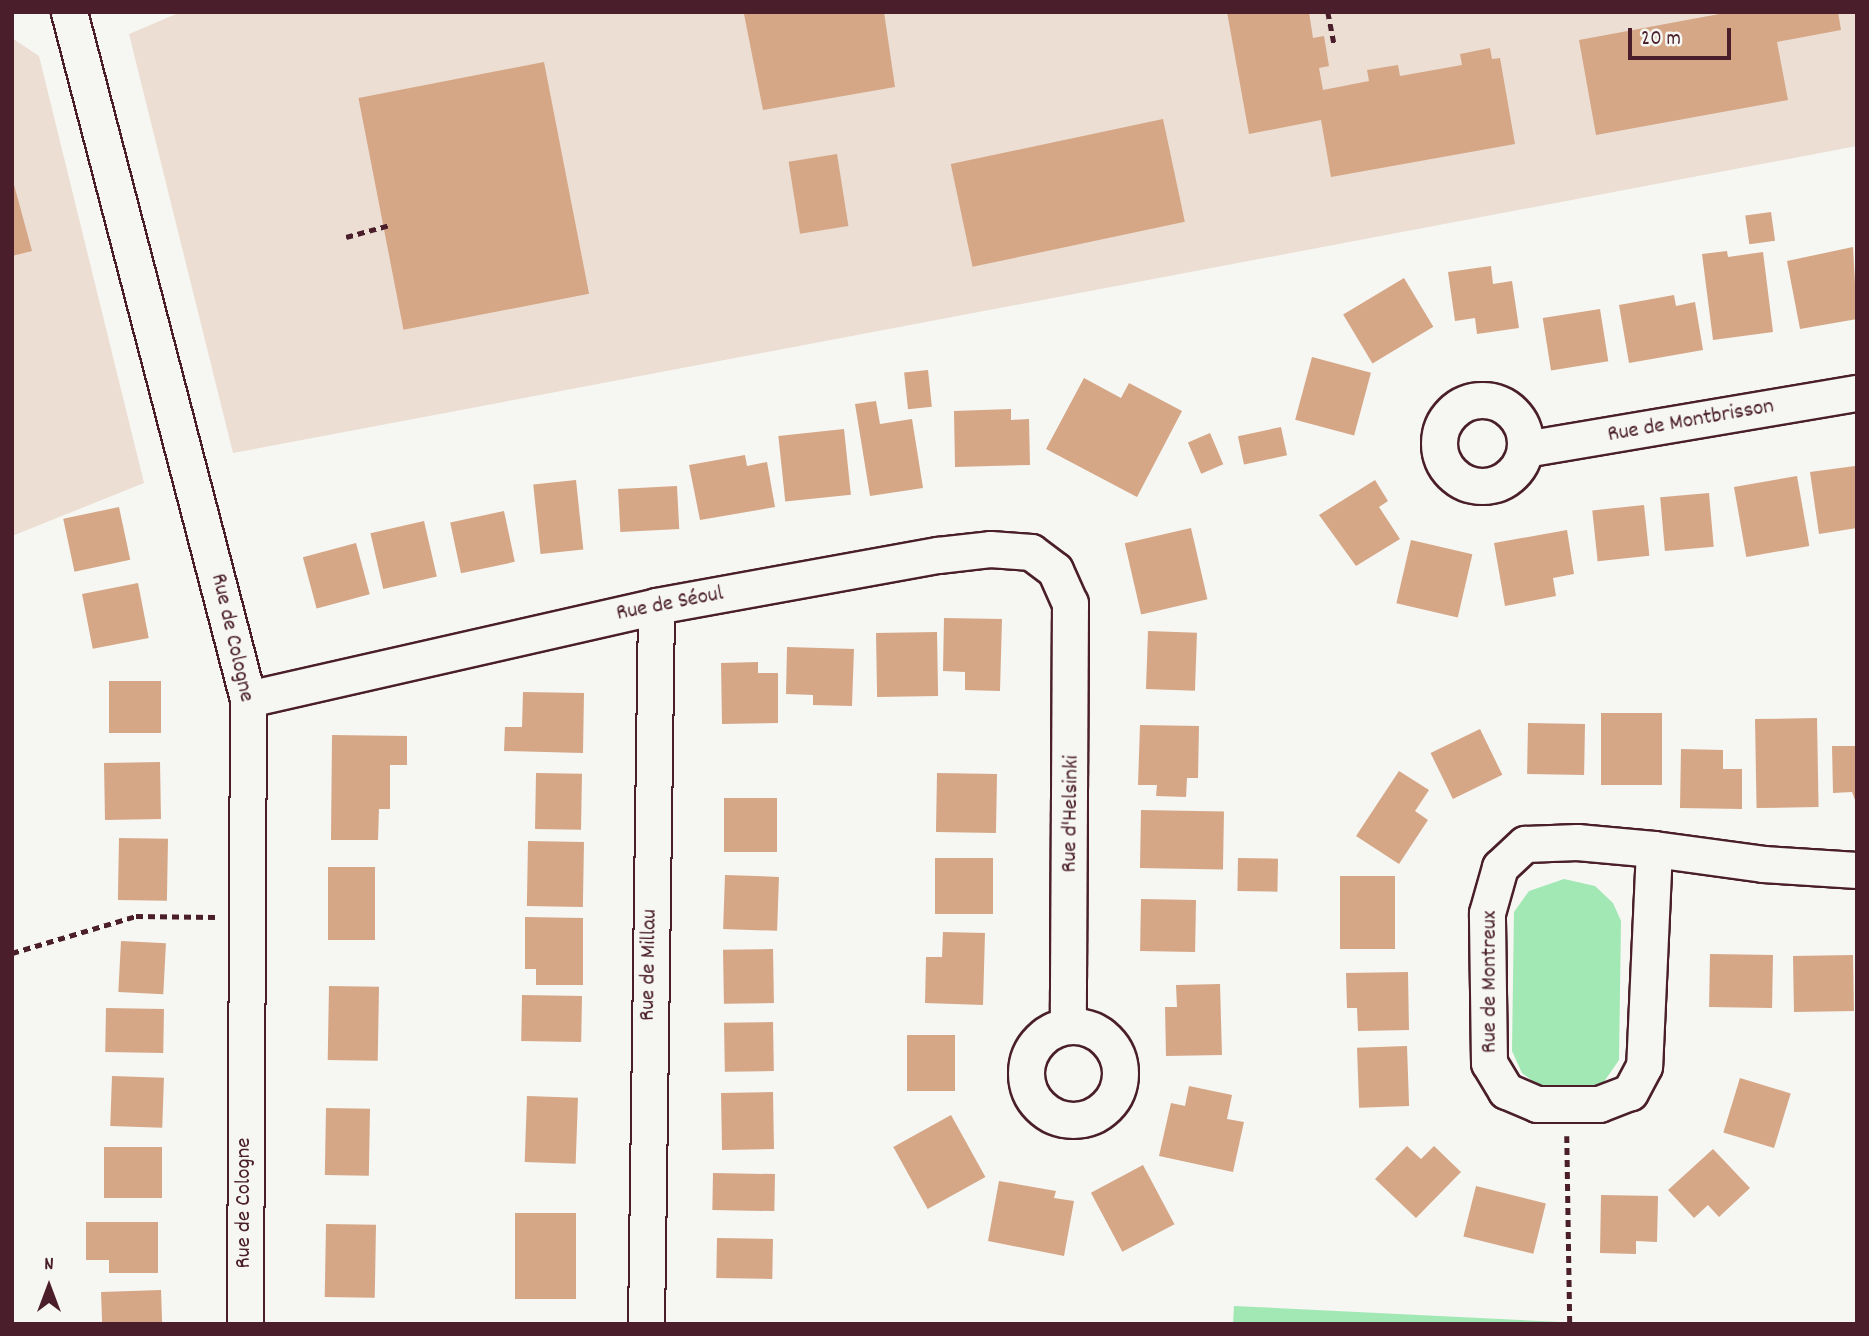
<!DOCTYPE html>
<meta charset="utf-8">
<style>
body{margin:0}
#map{position:relative;width:1869px;height:1336px;overflow:hidden;background:#f6f6f2;font-family:Dekko,sans-serif}
div>[style]{position:absolute}
[style*='--x']{left:calc(var(--x)*1px);top:calc(var(--y)*1px);width:calc(var(--w)*1px);rotate:calc(var(--a)*1deg)}
.built>*{inset:0;background:#ecded2}
.green>*{inset:0;background:#a1e8b4}
.building>*{inset:0;background:#d5a787;transform-origin:0 0}
.path>*{height:4.5px;margin-top:-2.25px;transform-origin:0;background:repeating-linear-gradient(90deg,#4a1f2b 0 7px,transparent 0 12px)}
.roads{filter:drop-shadow(2px 0 #4a1f2b) drop-shadow(-2px 0 #4a1f2b) drop-shadow(0 2px #4a1f2b) drop-shadow(0 -2px #4a1f2b)}
.minor>*{height:35px;margin:-17.5px;padding:0 17.5px;transform-origin:17.5px;border-radius:17.5px;background:#f6f6f2}
.minor>.ring{margin:-17.5px;padding:0;box-sizing:content-box;background:none;border:35px solid #f6f6f2;border-radius:50%}
span{translate:-50% -50%;white-space:nowrap;text-align:center;line-height:1.15;-webkit-text-stroke:5px #f6f6f2;paint-order:stroke}
.street-label{font-size:23px;color:#4a1f2b}
.frame{position:absolute;inset:0;border:14px solid #4a1f2b;pointer-events:none}
.north{position:absolute;left:14px;top:1252px;width:70px;height:70px;-webkit-text-stroke:5px #f6f6f2;paint-order:stroke;rotate:0deg;font-size:19px;font-weight:700;line-height:28px;text-align:center;color:#4a1f2b}
.north::after{content:'';display:block;margin:auto;width:24px;height:32px;background:#4a1f2b;clip-path:polygon(50% 0,100% 100%,50% 72%,0 100%)}
.scale{position:absolute;left:1628px;top:28px;width:103px;height:32px;box-sizing:border-box;border:4px solid #4a1f2b;border-top:0;padding-left:9px;font-size:21px;line-height:24px;white-space:nowrap;color:#4a1f2b;-webkit-text-stroke:5px #f6f6f2;paint-order:stroke}
</style>
<div id="map">
<div class="built">
<div style="clip-path:polygon(181px 12px,1857px 12px,1857px 146px,233px 453px,129px 34px)"></div>
<div style="clip-path:polygon(12px 38px,39px 56px,144px 483px,12px 536px)"></div>
</div>
<div class="green">
<div style="clip-path:polygon(1564px 879px,1595px 886px,1613px 903px,1621px 921px,1619px 1060px,1599px 1089px,1541px 1087px,1522px 1073px,1512px 1051px,1514px 912px,1529px 891px)"></div>
<div style="clip-path:polygon(1234px 1306px,1601px 1324px,1233px 1324px)"></div>
</div>
<div class="building">
<div style="clip-path:polygon(884px 12px,895px 87px,763px 110px,744px 14px)"></div>
<div style="clip-path:polygon(1227px 12px,1309px 12px,1313px 38px,1324px 36px,1329px 66px,1319px 68px,1323px 90px,1369px 81px,1367px 70px,1398px 65px,1400px 76px,1462px 65px,1460px 54px,1490px 48px,1492px 59px,1500px 58px,1515px 144px,1331px 177px,1321px 120px,1249px 134px)"></div>
<div style="clip-path:polygon(1730px 12px,1838px 12px,1841px 30px,1777px 42px,1788px 100px,1596px 135px,1579px 40px)"></div>
<div style="left:544px;top:62px;width:236px;height:189px;rotate:79deg"></div>
<div style="left:1163px;top:119px;width:105px;height:217px;rotate:78deg"></div>
<div style="left:837px;top:154px;width:73px;height:49px;rotate:81deg"></div>
<div style="clip-path:polygon(13px 181px,32px 251px,12px 256px,12px 182px)"></div>
<div style="left:1771px;top:212px;width:29px;height:26px;rotate:82deg"></div>
<div style="clip-path:polygon(1853px 247px,1857px 319px,1800px 329px,1787px 261px)"></div>
<div style="clip-path:polygon(1727px 251px,1728px 257px,1763px 252px,1773px 332px,1713px 340px,1702px 254px)"></div>
<div style="clip-path:polygon(1491px 266px,1493px 284px,1512px 281px,1519px 328px,1477px 334px,1475px 318px,1455px 321px,1448px 272px)"></div>
<div style="left:1404px;top:278px;width:57px;height:71px;rotate:59deg"></div>
<div style="clip-path:polygon(1674px 295px,1676px 306px,1695px 302px,1703px 350px,1629px 363px,1619px 305px)"></div>
<div style="left:1600px;top:309px;width:53px;height:58px;rotate:81deg"></div>
<div style="left:1312px;top:357px;width:61px;height:65px;rotate:15deg"></div>
<div style="left:928px;top:370px;width:37px;height:24px;rotate:84deg"></div>
<div style="clip-path:polygon(1084px 378px,1121px 398px,1129px 383px,1182px 411px,1137px 497px,1046px 449px)"></div>
<div style="clip-path:polygon(876px 401px,880px 424px,912px 419px,923px 488px,870px 496px,855px 404px)"></div>
<div style="clip-path:polygon(1011px 409px,1011px 420px,1029px 419px,1030px 465px,955px 467px,954px 411px)"></div>
<div style="left:1281px;top:427px;width:29px;height:44px;rotate:78deg"></div>
<div style="left:844px;top:429px;width:66px;height:66px;rotate:84deg"></div>
<div style="left:1210px;top:433px;width:34px;height:24px;rotate:67deg"></div>
<div style="clip-path:polygon(745px 455px,747px 466px,767px 462px,775px 507px,700px 520px,689px 465px)"></div>
<div style="clip-path:polygon(1855px 466px,1857px 528px,1819px 534px,1810px 472px)"></div>
<div style="left:1797px;top:476px;width:71px;height:64px;rotate:80deg"></div>
<div style="left:576px;top:480px;width:70px;height:43px;rotate:84deg"></div>
<div style="clip-path:polygon(1375px 480px,1388px 501px,1379px 507px,1400px 539px,1356px 566px,1319px 515px)"></div>
<div style="left:677px;top:486px;width:43px;height:59px;rotate:87deg"></div>
<div style="left:1709px;top:493px;width:54px;height:49px;rotate:85deg"></div>
<div style="left:1644px;top:505px;width:51px;height:52px;rotate:84deg"></div>
<div style="left:119px;top:507px;width:54px;height:57px;rotate:78deg"></div>
<div style="left:504px;top:511px;width:52px;height:55px;rotate:78deg"></div>
<div style="left:424px;top:521px;width:57px;height:55px;rotate:77deg"></div>
<div style="left:1191px;top:528px;width:73px;height:68px;rotate:77deg"></div>
<div style="clip-path:polygon(1567px 530px,1574px 574px,1553px 578px,1556px 596px,1505px 606px,1494px 543px)"></div>
<div style="left:1411px;top:540px;width:63px;height:65px;rotate:13deg"></div>
<div style="left:356px;top:543px;width:53px;height:55px;rotate:75deg"></div>
<div style="left:138px;top:583px;width:56px;height:57px;rotate:79deg"></div>
<div style="clip-path:polygon(944px 618px,1002px 619px,1000px 691px,965px 690px,965px 672px,943px 671px)"></div>
<div style="left:1148px;top:631px;width:49px;height:58px;rotate:2deg"></div>
<div style="left:937px;top:632px;width:64px;height:61px;rotate:89deg"></div>
<div style="clip-path:polygon(787px 647px,854px 649px,852px 706px,813px 705px,813px 695px,786px 694px)"></div>
<div style="clip-path:polygon(758px 662px,758px 673px,778px 673px,778px 723px,722px 724px,721px 663px)"></div>
<div style="left:109px;top:681px;width:52px;height:52px"></div>
<div style="clip-path:polygon(523px 692px,584px 693px,583px 753px,504px 751px,505px 727px,522px 727px)"></div>
<div style="left:1601px;top:713px;width:61px;height:72px"></div>
<div style="left:1817px;top:718px;width:89px;height:62px;rotate:89deg"></div>
<div style="left:1528px;top:723px;width:57px;height:51px;rotate:1deg"></div>
<div style="clip-path:polygon(1140px 725px,1199px 726px,1198px 778px,1187px 778px,1186px 797px,1156px 796px,1157px 785px,1138px 785px)"></div>
<div style="left:1480px;top:729px;width:51px;height:55px;rotate:64deg"></div>
<div style="clip-path:polygon(332px 735px,407px 736px,407px 765px,390px 765px,390px 809px,379px 809px,378px 840px,331px 840px)"></div>
<div style="clip-path:polygon(1832px 746px,1857px 746px,1857px 805px,1852px 792px,1833px 793px)"></div>
<div style="clip-path:polygon(1681px 749px,1723px 750px,1723px 769px,1742px 769px,1742px 809px,1680px 808px)"></div>
<div style="left:160px;top:762px;width:57px;height:56px;rotate:89deg"></div>
<div style="clip-path:polygon(1399px 771px,1429px 790px,1415px 811px,1428px 820px,1399px 864px,1356px 836px)"></div>
<div style="left:536px;top:773px;width:46px;height:56px;rotate:1deg"></div>
<div style="left:937px;top:773px;width:60px;height:59px;rotate:1deg"></div>
<div style="left:724px;top:798px;width:53px;height:54px"></div>
<div style="left:1141px;top:810px;width:83px;height:58px;rotate:1deg"></div>
<div style="left:119px;top:838px;width:49px;height:62px;rotate:1deg"></div>
<div style="left:528px;top:841px;width:56px;height:65px;rotate:1deg"></div>
<div style="left:935px;top:858px;width:58px;height:56px"></div>
<div style="left:1238px;top:858px;width:40px;height:33px;rotate:1deg"></div>
<div style="left:328px;top:867px;width:47px;height:73px"></div>
<div style="left:725px;top:875px;width:54px;height:54px;rotate:2deg"></div>
<div style="left:1340px;top:876px;width:55px;height:73px"></div>
<div style="left:1141px;top:899px;width:55px;height:52px;rotate:1deg"></div>
<div style="clip-path:polygon(525px 917px,583px 918px,583px 985px,536px 985px,536px 969px,525px 969px)"></div>
<div style="clip-path:polygon(943px 932px,985px 933px,983px 1005px,925px 1003px,926px 957px,942px 957px)"></div>
<div style="left:121px;top:941px;width:45px;height:51px;rotate:3deg"></div>
<div style="left:773px;top:949px;width:54px;height:50px;rotate:89deg"></div>
<div style="left:1710px;top:954px;width:63px;height:53px;rotate:1deg"></div>
<div style="left:1853px;top:955px;width:56px;height:60px;rotate:89deg"></div>
<div style="clip-path:polygon(1408px 972px,1409px 1030px,1358px 1031px,1357px 1008px,1347px 1008px,1346px 973px)"></div>
<div style="clip-path:polygon(1220px 984px,1222px 1055px,1166px 1056px,1165px 1007px,1177px 1007px,1176px 985px)"></div>
<div style="left:329px;top:986px;width:50px;height:74px;rotate:1deg"></div>
<div style="left:522px;top:995px;width:60px;height:46px;rotate:1deg"></div>
<div style="left:106px;top:1008px;width:58px;height:44px;rotate:1deg"></div>
<div style="left:773px;top:1022px;width:49px;height:49px;rotate:89deg"></div>
<div style="left:907px;top:1035px;width:48px;height:56px"></div>
<div style="left:1407px;top:1046px;width:60px;height:50px;rotate:88deg"></div>
<div style="left:112px;top:1076px;width:52px;height:50px;rotate:2deg"></div>
<div style="left:1740px;top:1078px;width:53px;height:57px;rotate:17deg"></div>
<div style="clip-path:polygon(1189px 1086px,1232px 1095px,1227px 1119px,1244px 1122px,1233px 1172px,1159px 1156px,1171px 1103px,1185px 1106px)"></div>
<div style="left:773px;top:1092px;width:57px;height:52px;rotate:89deg"></div>
<div style="left:527px;top:1096px;width:51px;height:66px;rotate:2deg"></div>
<div style="left:326px;top:1108px;width:44px;height:67px;rotate:1deg"></div>
<div style="left:951px;top:1115px;width:71px;height:66px;rotate:61deg"></div>
<div style="clip-path:polygon(1407px 1146px,1421px 1159px,1434px 1146px,1461px 1172px,1416px 1218px,1375px 1179px)"></div>
<div style="left:104px;top:1147px;width:58px;height:51px"></div>
<div style="clip-path:polygon(1713px 1149px,1750px 1188px,1719px 1217px,1708px 1205px,1694px 1218px,1668px 1190px)"></div>
<div style="left:1143px;top:1165px;width:67px;height:59px;rotate:62deg"></div>
<div style="left:713px;top:1173px;width:62px;height:37px;rotate:1deg"></div>
<div style="clip-path:polygon(999px 1181px,1056px 1191px,1054px 1198px,1074px 1201px,1064px 1256px,988px 1241px)"></div>
<div style="left:1476px;top:1186px;width:72px;height:52px;rotate:14deg"></div>
<div style="clip-path:polygon(1601px 1195px,1658px 1196px,1657px 1242px,1636px 1241px,1636px 1254px,1600px 1253px)"></div>
<div style="left:515px;top:1213px;width:61px;height:86px"></div>
<div style="clip-path:polygon(86px 1222px,158px 1222px,158px 1273px,109px 1273px,109px 1260px,86px 1260px)"></div>
<div style="left:326px;top:1224px;width:50px;height:73px;rotate:1deg"></div>
<div style="left:717px;top:1238px;width:56px;height:40px;rotate:1deg"></div>
<div style="left:161px;top:1290px;width:34px;height:60px;rotate:88deg"></div>
</div>
<div class="path">
<div style="--x:1328;--y:12;--w:32;--a:79"></div>
<div style="--x:346;--y:237;--w:46;--a:-15.3"></div>
<div style="--x:12;--y:953;--w:129;--a:-16.6"></div>
<div style="--x:136;--y:916;--w:79;--a:0.7"></div>
<div style="--x:1567;--y:1136;--w:188;--a:89.1"></div>
</div>
<div class="roads">
<div class="minor">
<div style="--x:69;--y:12;--w:710;--a:75.4"></div>
<div style="--x:248;--y:699;--w:625;--a:90.28"></div>
<div class="ring" style="left:1439px;top:400px;width:51px;height:51px"></div>
<div style="--x:1525;--y:449;--w:337;--a:-9.6"></div>
<div style="--x:248;--y:699;--w:418;--a:-12.8"></div>
<div style="--x:656;--y:606;--w:287;--a:-10.3"></div>
<div style="--x:938;--y:555;--w:52;--a:-6.6"></div>
<div style="--x:990;--y:549;--w:41;--a:4.2"></div>
<div style="--x:1031;--y:552;--w:30;--a:37"></div>
<div style="--x:1055;--y:570;--w:36;--a:66"></div>
<div style="--x:1070;--y:603;--w:423;--a:90.3"></div>
<div style="--x:1654;--y:849;--w:217;--a:92.6"></div>
<div style="--x:1644;--y:1066;--w:30;--a:118"></div>
<div style="--x:1630;--y:1092;--w:33;--a:159"></div>
<div style="--x:1599;--y:1104;--w:62;--a:180"></div>
<div style="--x:1537;--y:1104;--w:34;--a:-157"></div>
<div style="--x:1506;--y:1091;--w:33;--a:-121"></div>
<div style="--x:1489;--y:1063;--w:150;--a:-90.8"></div>
<div style="--x:1487;--y:913;--w:48;--a:-74.2"></div>
<div style="--x:1500;--y:867;--w:34;--a:-43"></div>
<div style="--x:1525;--y:844;--w:52;--a:-2.2"></div>
<div style="--x:1577;--y:842;--w:77;--a:5.2"></div>
<div style="--x:1654;--y:849;--w:110;--a:7.8"></div>
<div style="--x:1763;--y:864;--w:94;--a:3.7"></div>
<div class="ring" style="left:1026px;top:1026px;width:59px;height:59px"></div>
<div style="--x:646;--y:1324;--w:718;--a:-89.2"></div>
</div>
</div>
<div class="street-label">
<span style="left:1691px;top:422px;rotate:-10deg">Rue de Montbrisson</span>
<span style="left:670px;top:605px;rotate:-11deg">Rue de Séoul</span>
<span style="left:231px;top:638px;rotate:77deg">Rue de Cologne</span>
<span style="left:1072px;top:814px;rotate:-89deg">Rue d'Helsinki</span>
<span style="left:650px;top:965px;rotate:-89deg">Rue de Millau</span>
<span style="left:1491px;top:982px;rotate:-90deg">Rue de Montreux</span>
<span style="left:245px;top:1203px;rotate:-90deg">Rue de Cologne</span>
</div>
<div class="frame"></div>
<div class="north">N</div>
<div class="scale">20 m</div>
</div>
